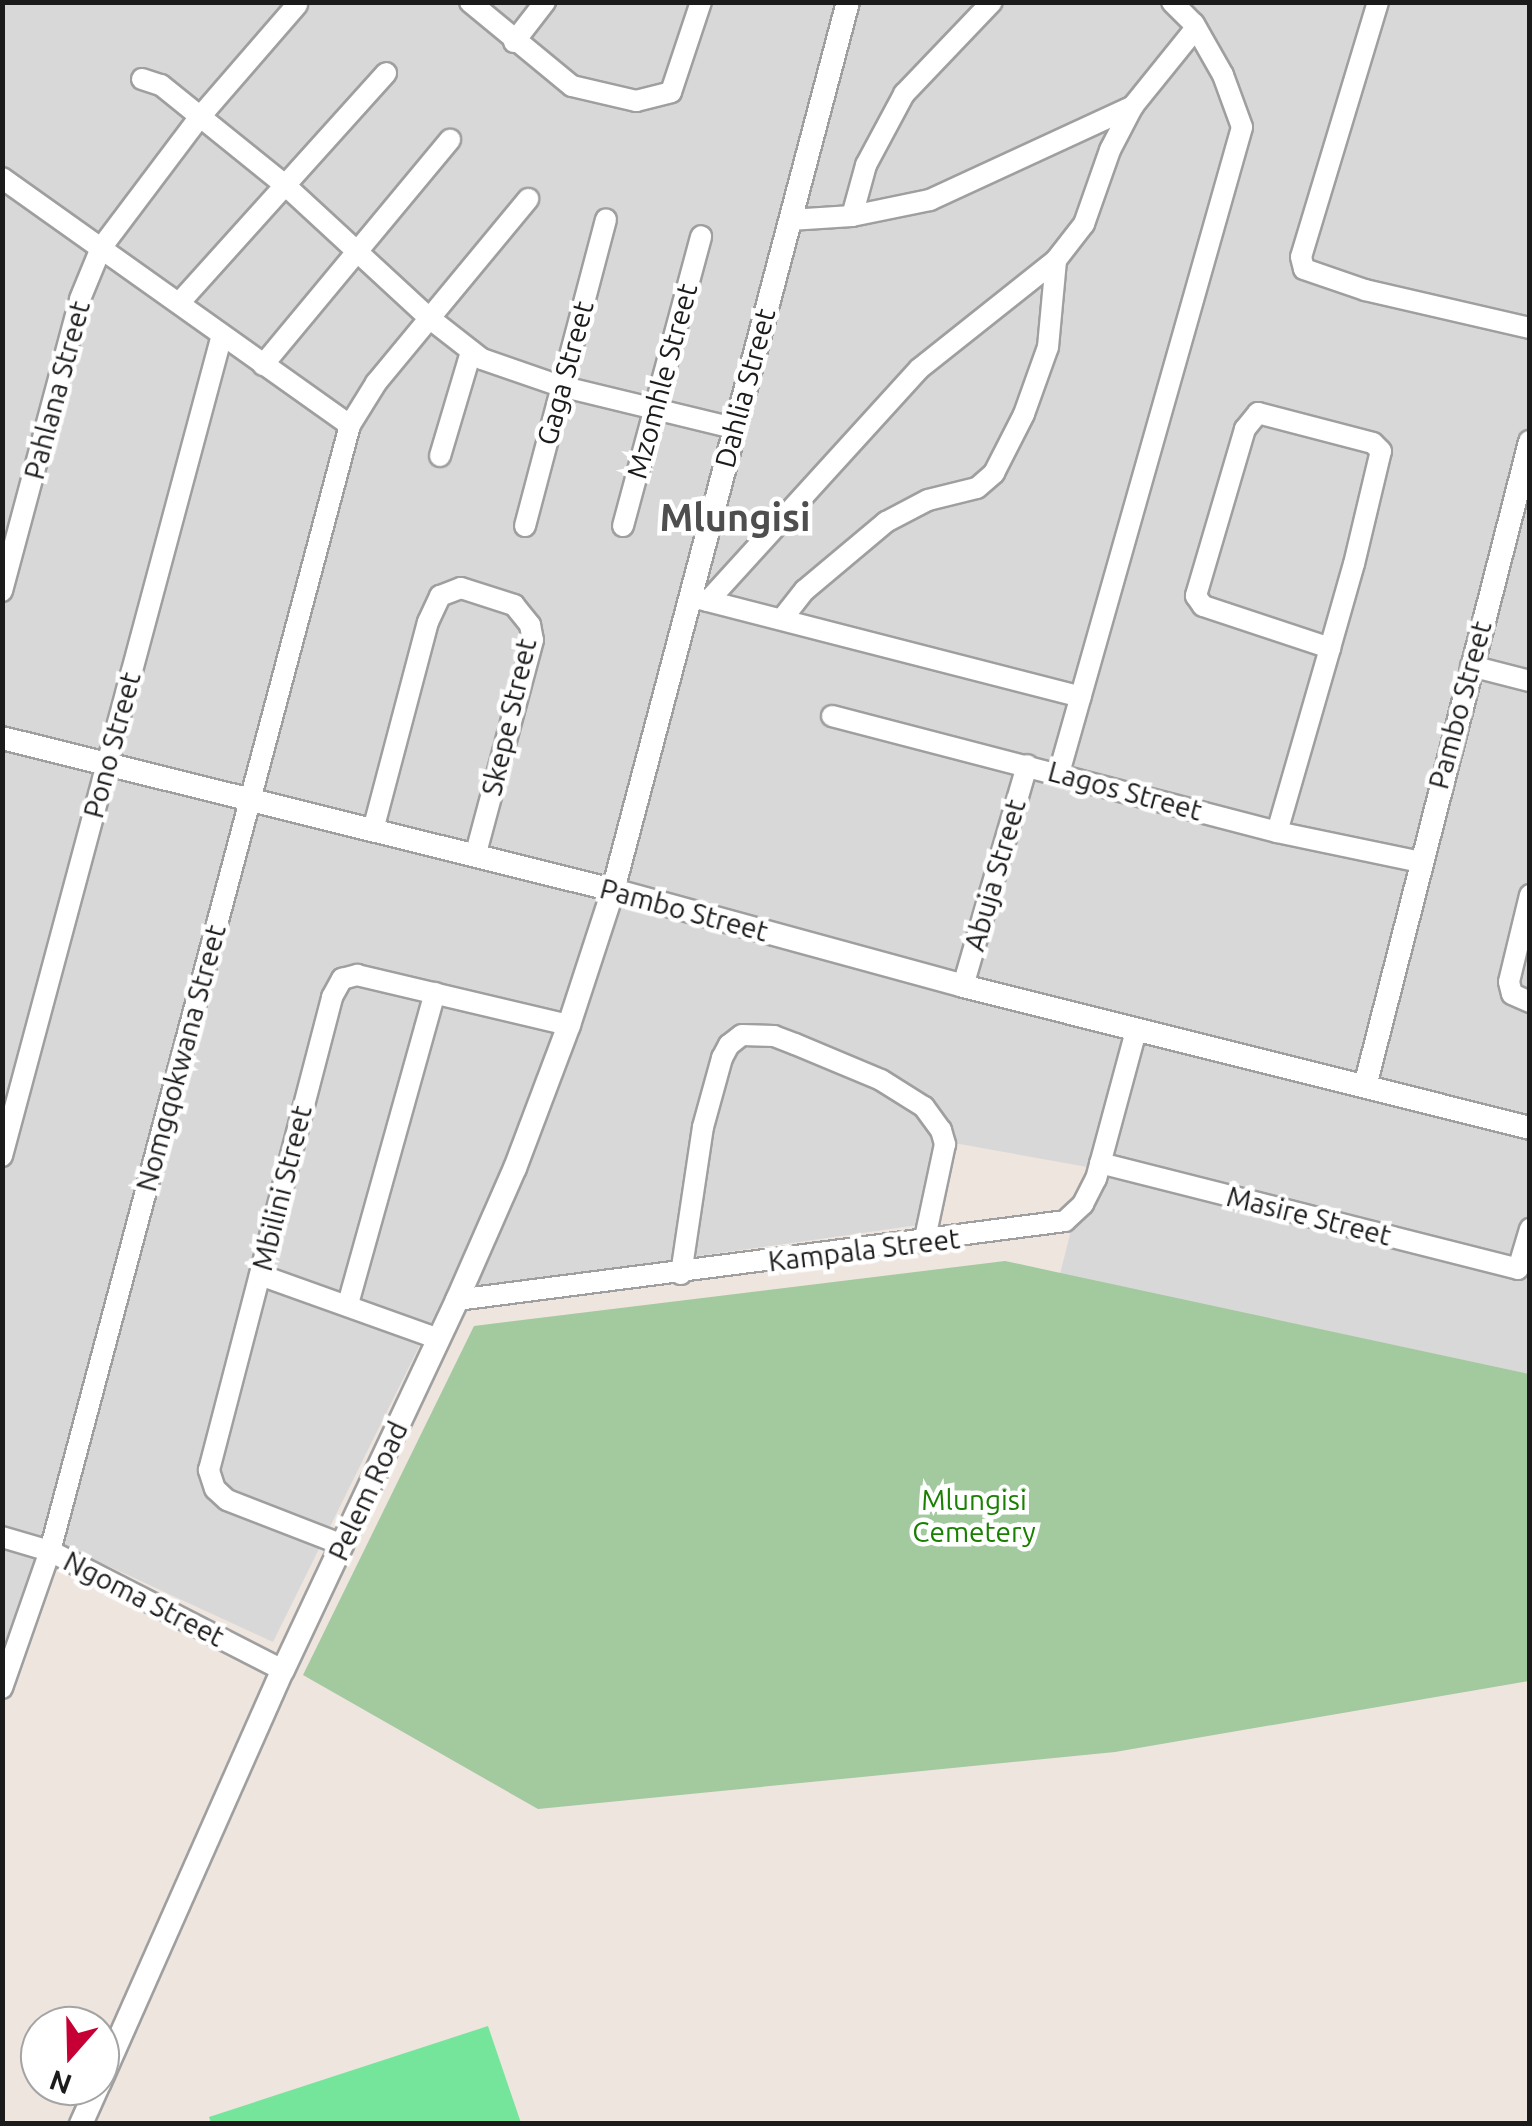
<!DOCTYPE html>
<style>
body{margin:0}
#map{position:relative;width:1532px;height:2126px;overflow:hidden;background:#eee5df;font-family:Ubuntu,sans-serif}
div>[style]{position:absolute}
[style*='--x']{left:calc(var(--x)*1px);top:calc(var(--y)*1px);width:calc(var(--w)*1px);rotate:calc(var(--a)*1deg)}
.residential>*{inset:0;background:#d9d8d8}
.cemetery>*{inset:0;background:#a3c99e}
.pitch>*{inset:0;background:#75e59c}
.roads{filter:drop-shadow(2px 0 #9f9f9f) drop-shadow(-2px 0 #9f9f9f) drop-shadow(0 2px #9f9f9f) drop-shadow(0 -2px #9f9f9f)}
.minor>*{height:20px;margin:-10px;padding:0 10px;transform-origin:10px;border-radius:10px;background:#fff}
.tertiary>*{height:22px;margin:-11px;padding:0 11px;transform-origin:11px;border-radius:11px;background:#fff}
span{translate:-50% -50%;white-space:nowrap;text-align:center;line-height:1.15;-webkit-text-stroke:9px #fff;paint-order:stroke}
.street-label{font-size:28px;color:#1b1b1b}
.park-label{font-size:28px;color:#198002}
.district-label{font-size:38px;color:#4e4e4e;font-weight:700}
.frame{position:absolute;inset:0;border:5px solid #1b1b1b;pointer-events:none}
.north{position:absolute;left:20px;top:2006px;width:100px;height:100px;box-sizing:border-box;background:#fff;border:2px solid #a4a4a4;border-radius:50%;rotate:200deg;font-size:28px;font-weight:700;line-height:40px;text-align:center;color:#1b1b1b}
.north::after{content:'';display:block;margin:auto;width:35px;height:45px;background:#c60035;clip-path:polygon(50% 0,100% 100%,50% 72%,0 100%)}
</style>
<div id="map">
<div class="residential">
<div style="clip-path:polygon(3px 3px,1529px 3px,1529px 1374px,1060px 1274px,1087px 1167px,932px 1139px,935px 1156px,918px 1225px,446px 1292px,273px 1642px,41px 1535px,3px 1693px)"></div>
</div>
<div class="cemetery">
<div style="clip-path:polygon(1005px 1261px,1529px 1374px,1529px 1681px,1115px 1752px,538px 1809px,303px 1675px,474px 1326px)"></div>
</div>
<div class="pitch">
<div style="clip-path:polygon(488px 2026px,521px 2123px,211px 2123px,209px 2117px)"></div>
</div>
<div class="roads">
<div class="minor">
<div style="--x:470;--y:2;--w:132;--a:39.5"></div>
<div style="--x:572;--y:86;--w:66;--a:13.2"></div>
<div style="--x:636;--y:101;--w:36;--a:-14"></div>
<div style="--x:671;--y:92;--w:95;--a:-71.6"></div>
<div style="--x:1378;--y:2;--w:266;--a:106.8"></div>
<div style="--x:1301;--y:257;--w:12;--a:76"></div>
<div style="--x:1304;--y:269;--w:65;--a:19"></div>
<div style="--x:1365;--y:290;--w:169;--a:13"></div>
<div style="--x:514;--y:42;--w:51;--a:-52.2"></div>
<div style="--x:142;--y:79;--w:20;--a:18"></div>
<div style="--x:161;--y:85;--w:159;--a:38.9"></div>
<div style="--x:285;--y:185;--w:195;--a:42.7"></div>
<div style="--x:428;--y:317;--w:68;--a:37.9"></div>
<div style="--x:482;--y:359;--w:83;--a:19.1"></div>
<div style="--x:560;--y:386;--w:179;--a:13.6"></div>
<div style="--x:2;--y:178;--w:427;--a:35.4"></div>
<div style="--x:852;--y:216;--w:53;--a:-74.6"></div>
<div style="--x:866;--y:165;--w:81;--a:-61.8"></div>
<div style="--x:904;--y:94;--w:127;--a:-46.3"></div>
<div style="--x:790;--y:220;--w:62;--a:-3.7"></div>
<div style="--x:852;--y:216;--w:80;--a:-11.6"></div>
<div style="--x:930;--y:200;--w:224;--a:-24.8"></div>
<div style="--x:180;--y:302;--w:308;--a:-48"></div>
<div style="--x:263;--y:365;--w:293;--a:-50.3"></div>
<div style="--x:440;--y:456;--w:109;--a:-73.4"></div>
<div style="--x:525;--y:526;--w:317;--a:-75.2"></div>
<div style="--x:623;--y:526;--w:300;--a:-74.9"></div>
<div style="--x:2;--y:591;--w:302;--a:-75"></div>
<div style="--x:80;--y:299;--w:55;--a:-67.6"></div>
<div style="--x:101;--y:248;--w:163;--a:-53"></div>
<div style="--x:199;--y:118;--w:150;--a:-49.1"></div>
<div style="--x:700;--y:599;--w:393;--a:14.4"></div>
<div style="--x:708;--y:601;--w:314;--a:-47.7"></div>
<div style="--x:919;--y:369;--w:175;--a:-38.5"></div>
<div style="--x:1056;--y:260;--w:46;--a:-52.1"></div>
<div style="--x:1084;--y:224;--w:78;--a:-70.6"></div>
<div style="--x:1110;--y:150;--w:50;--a:-62.4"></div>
<div style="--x:1133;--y:106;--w:100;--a:-51.1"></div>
<div style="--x:782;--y:619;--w:37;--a:-52"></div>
<div style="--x:805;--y:590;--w:106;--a:-40"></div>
<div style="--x:886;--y:522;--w:47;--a:-27.6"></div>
<div style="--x:928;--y:500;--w:50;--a:-13.8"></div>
<div style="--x:977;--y:488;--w:23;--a:-41"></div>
<div style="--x:994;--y:473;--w:66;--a:-63"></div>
<div style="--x:1024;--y:414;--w:71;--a:-70.3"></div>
<div style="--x:1048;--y:347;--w:87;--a:-84.7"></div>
<div style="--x:1471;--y:666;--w:61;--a:14.3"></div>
<div style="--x:832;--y:716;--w:460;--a:14.6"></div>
<div style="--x:1277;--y:832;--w:146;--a:11.8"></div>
<div style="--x:1059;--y:773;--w:671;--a:-74.18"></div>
<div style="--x:1242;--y:127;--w:55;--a:-110.1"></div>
<div style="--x:1223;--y:75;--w:59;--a:-119.6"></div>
<div style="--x:1194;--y:24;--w:31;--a:-135"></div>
<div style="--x:373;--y:830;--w:215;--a:-75.2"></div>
<div style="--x:428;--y:622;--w:29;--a:-65"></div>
<div style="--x:440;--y:596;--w:22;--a:-21"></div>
<div style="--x:461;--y:588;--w:56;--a:17.8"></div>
<div style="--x:514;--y:605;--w:26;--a:51"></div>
<div style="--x:530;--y:625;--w:15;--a:79"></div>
<div style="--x:533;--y:640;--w:224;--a:105"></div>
<div style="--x:1277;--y:832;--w:191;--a:-73.9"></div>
<div style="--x:1330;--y:648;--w:87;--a:-74.1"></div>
<div style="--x:1354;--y:564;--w:116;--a:-76.6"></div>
<div style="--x:1381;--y:451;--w:11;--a:-135"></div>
<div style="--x:1373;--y:443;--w:119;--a:-165.4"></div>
<div style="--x:1258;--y:413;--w:21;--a:129"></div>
<div style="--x:1245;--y:429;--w:174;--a:106.4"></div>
<div style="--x:1196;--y:596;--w:12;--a:55"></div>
<div style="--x:1203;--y:606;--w:134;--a:18.3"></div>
<div style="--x:1530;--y:895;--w:89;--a:103.6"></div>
<div style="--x:1509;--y:982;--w:12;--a:76"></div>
<div style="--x:1512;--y:994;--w:20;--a:24"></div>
<div style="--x:963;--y:986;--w:230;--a:-73.8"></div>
<div style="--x:2;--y:1156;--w:850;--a:-75"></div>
<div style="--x:1100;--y:1163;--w:431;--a:14.2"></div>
<div style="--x:1518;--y:1269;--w:42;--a:-73.3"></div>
<div style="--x:681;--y:1274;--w:149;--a:-81.5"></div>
<div style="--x:703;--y:1127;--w:72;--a:-74.6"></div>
<div style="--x:722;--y:1058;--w:15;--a:-62"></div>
<div style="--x:729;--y:1045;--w:16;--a:-38"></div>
<div style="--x:742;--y:1035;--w:32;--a:2"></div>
<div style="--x:774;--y:1036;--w:22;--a:21"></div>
<div style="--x:795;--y:1044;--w:93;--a:22.7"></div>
<div style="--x:881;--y:1080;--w:51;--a:32.1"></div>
<div style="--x:924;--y:1107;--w:29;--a:54"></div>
<div style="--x:941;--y:1130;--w:15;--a:74"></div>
<div style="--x:945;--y:1144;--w:101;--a:102"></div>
<div style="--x:260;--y:1275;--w:190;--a:19.7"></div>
<div style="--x:457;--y:1300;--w:613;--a:-7.4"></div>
<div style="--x:1065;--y:1221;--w:25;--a:-43"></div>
<div style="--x:1083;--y:1204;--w:28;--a:-63"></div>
<div style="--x:1096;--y:1179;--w:153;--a:-74.9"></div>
<div style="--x:348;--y:1304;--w:323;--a:-74.4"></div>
<div style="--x:2;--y:1537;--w:50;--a:16.3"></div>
<div style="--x:50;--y:1551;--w:262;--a:27.1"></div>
<div style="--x:343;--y:1545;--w:124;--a:-158.8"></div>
<div style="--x:227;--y:1500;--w:16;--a:-137"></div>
<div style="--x:215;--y:1489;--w:20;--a:-108"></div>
<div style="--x:209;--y:1470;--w:489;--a:-75.4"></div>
<div style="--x:332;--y:997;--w:21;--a:-61"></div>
<div style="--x:342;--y:979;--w:16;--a:-15"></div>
<div style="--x:357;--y:975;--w:218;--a:13.3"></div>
<div style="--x:2;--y:1688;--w:145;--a:-70.7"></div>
<div style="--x:50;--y:1551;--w:1165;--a:-75.08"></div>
<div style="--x:350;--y:425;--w:49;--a:-58.2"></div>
<div style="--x:376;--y:383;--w:239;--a:-50.4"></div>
</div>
<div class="tertiary">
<div style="--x:2;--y:738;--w:630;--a:13.97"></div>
<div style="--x:613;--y:890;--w:363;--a:15.3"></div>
<div style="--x:963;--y:986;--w:585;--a:14.06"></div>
<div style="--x:1365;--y:1086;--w:665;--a:-75.63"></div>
<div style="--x:100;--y:2082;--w:451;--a:-66.1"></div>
<div style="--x:283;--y:1670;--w:409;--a:-64.8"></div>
<div style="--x:457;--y:1300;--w:144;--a:-66.3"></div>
<div style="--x:515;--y:1168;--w:153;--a:-69.3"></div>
<div style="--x:569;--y:1025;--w:142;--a:-71.9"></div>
<div style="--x:613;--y:890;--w:919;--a:-75.18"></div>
<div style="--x:81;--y:2124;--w:42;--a:-65.9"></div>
</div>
</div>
<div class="street-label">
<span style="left:565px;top:373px;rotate:-75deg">Gaga Street</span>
<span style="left:662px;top:381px;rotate:-75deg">Mzomhle Street</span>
<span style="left:745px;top:388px;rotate:-75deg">Dahlia Street</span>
<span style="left:57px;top:390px;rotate:-75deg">Pahlana Street</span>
<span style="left:1460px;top:705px;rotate:-75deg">Pambo Street</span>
<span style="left:509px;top:717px;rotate:-77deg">Skepe Street</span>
<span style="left:112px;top:745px;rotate:-75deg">Pono Street</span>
<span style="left:1125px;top:791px;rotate:15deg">Lagos Street</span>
<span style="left:995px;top:875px;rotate:-74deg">Abuja Street</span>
<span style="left:684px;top:910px;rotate:15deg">Pambo Street</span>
<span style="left:181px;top:1058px;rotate:-75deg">Nomgqokwana Street</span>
<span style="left:282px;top:1188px;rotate:-76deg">Mbilini Street</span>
<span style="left:1309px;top:1216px;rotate:14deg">Masire Street</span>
<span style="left:864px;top:1250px;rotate:-7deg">Kampala Street</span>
<span style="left:368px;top:1491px;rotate:-65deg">Pelem Road</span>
<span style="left:144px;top:1599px;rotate:27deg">Ngoma Street</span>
</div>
<div class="park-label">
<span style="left:974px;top:1516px">Mlungisi<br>Cemetery</span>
</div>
<div class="district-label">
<span style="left:735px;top:518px">Mlungisi</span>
</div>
<div class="frame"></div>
<div class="north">N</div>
</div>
